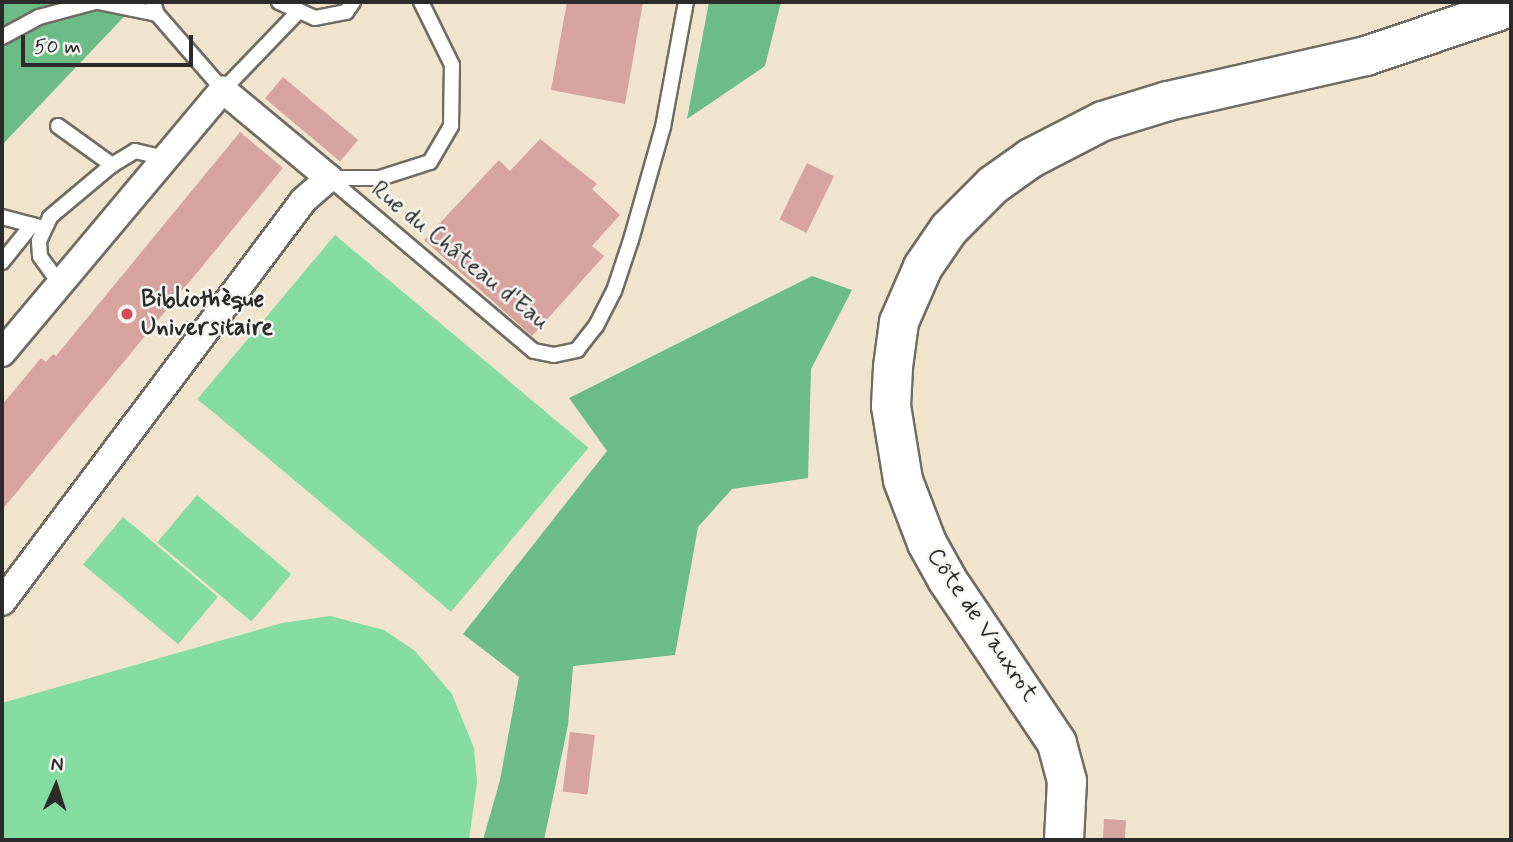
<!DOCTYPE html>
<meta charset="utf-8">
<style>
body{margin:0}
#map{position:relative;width:1513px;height:842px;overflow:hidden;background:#f0e5cc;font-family:Mynerve,sans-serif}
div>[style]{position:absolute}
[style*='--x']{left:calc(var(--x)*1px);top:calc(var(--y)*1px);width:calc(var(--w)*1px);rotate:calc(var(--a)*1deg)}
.green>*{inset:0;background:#84dca0;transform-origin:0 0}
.forest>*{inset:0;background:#6bbc86}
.building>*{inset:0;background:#d7a39e;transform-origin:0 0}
.roads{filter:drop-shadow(2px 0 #706c63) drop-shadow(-2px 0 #706c63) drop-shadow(0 2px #706c63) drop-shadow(0 -2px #706c63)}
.service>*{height:14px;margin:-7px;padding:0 7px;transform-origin:7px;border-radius:7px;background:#fff}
.minor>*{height:26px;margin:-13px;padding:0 13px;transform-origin:13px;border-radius:13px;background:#fff}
.primary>*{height:38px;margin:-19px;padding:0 19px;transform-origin:19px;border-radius:19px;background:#fff}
.dots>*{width:19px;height:19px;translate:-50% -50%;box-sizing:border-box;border:4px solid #f6f6f2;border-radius:50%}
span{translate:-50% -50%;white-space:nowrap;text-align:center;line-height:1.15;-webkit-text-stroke:5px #f6f6f2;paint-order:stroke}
.street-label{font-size:24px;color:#2b2b2b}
.poi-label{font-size:24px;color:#2b2b2b;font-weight:700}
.left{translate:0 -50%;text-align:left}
.frame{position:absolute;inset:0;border:4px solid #2b2b2b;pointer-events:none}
.north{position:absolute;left:21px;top:751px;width:70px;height:70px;-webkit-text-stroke:5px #f6f6f2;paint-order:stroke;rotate:3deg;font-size:19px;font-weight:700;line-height:28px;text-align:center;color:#2b2b2b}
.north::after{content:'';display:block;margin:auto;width:24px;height:32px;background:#2b2b2b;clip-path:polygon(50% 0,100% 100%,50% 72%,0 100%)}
.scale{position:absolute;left:21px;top:35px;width:172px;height:32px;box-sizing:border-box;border:4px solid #2b2b2b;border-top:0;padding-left:9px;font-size:21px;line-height:24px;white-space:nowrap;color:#2b2b2b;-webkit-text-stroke:5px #f6f6f2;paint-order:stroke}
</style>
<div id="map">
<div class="green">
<div style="left:335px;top:235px;width:331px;height:214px;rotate:40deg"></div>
<div style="left:197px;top:495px;width:123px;height:62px;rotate:40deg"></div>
<div style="left:123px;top:517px;width:124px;height:62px;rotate:40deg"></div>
<div style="clip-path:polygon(330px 616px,384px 630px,415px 651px,452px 694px,474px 748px,477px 782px,469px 840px,2px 840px,2px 703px,282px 623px)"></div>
</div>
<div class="forest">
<div style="clip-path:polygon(2px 2px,138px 2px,2px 145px)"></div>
<div style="clip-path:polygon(709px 2px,781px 2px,765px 66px,687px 119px)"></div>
<div style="clip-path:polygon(812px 276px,852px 290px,811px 369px,808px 478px,732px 489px,698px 527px,675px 655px,573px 666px,568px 725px,544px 840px,483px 840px,500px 780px,519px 677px,463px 634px,607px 451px,569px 398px)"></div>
</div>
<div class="building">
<div style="clip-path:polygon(567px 2px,643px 2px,625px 104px,551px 90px)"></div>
<div style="left:283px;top:77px;width:98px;height:28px;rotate:40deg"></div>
<div style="clip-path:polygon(240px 132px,283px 168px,2px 510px,2px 405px,41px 358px,46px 362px,53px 354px,56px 356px)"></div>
<div style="clip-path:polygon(540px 139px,597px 184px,592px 189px,620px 215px,592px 246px,604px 256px,532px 336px,424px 240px,499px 160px,510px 171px)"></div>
<div style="left:807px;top:163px;width:30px;height:63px;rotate:26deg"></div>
<div style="left:570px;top:732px;width:25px;height:60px;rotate:7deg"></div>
<div style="left:1104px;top:819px;width:22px;height:21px;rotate:3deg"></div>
</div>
<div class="roads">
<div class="service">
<div style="--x:98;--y:2;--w:60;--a:11.5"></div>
<div style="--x:153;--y:2;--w:13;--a:72"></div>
<div style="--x:157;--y:14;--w:101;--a:49"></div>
<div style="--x:223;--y:90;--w:110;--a:-46.1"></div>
<div style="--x:279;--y:2;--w:39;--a:24"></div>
<div style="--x:315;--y:18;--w:32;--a:-11"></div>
<div style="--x:346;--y:12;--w:12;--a:-55"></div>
<div style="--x:2;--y:37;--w:42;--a:-28.4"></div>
<div style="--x:39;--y:17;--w:58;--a:-15"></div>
<div style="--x:58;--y:126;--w:67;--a:35.8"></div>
<div style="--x:329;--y:178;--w:268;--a:40.2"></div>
<div style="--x:534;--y:351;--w:20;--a:11"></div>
<div style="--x:554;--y:355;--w:24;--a:-12"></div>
<div style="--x:577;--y:350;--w:31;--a:-52"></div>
<div style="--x:596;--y:326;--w:39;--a:-63"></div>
<div style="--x:614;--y:291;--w:54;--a:-71.6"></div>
<div style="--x:631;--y:240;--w:117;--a:-74.2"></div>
<div style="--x:663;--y:127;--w:127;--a:-79.6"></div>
<div style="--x:329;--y:178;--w:51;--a:0"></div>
<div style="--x:380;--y:178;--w:52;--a:-17.7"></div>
<div style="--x:430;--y:162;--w:42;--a:-59.7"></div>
<div style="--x:451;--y:126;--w:61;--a:-89.1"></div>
<div style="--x:452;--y:65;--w:70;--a:-116.2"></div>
<div style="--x:2;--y:217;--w:39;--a:15"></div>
<div style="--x:2;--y:262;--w:48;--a:-51"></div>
<div style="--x:60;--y:284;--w:34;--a:-126"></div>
<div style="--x:40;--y:256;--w:15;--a:-94"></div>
<div style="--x:39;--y:241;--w:26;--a:-65"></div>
<div style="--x:50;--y:217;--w:81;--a:-40"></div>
<div style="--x:112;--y:165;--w:27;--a:-31"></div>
<div style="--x:135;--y:151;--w:32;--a:13"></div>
</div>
<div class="minor">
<div style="--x:2;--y:353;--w:344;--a:-50"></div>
<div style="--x:223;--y:90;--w:138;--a:39.7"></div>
<div style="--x:329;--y:178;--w:35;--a:139"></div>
<div style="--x:303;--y:201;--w:501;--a:126.89"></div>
</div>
<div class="primary">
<div style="--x:1064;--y:840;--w:59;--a:-87.1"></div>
<div style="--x:1067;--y:781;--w:39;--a:-105"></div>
<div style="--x:1057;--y:743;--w:197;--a:-123.9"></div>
<div style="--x:947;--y:579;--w:41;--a:-119.1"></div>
<div style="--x:927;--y:543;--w:67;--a:-110.9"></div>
<div style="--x:903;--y:480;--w:75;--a:-99.2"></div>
<div style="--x:891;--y:406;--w:39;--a:-87"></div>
<div style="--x:893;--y:367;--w:45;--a:-82.4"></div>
<div style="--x:899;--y:322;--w:60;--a:-66.4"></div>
<div style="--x:923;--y:267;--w:46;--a:-55.6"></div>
<div style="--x:949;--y:229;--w:62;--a:-45"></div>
<div style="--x:993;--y:185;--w:47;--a:-35.4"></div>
<div style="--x:1031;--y:158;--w:81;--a:-27.2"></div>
<div style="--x:1103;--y:121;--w:68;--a:-17.1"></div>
<div style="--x:1168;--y:101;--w:203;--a:-12.8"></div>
<div style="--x:1366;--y:56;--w:153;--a:-18.7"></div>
</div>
</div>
<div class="dots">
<div style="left:127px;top:314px;background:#d1495b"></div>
</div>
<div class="street-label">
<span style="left:460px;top:256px;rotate:39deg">Rue du Château d'Eau</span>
<span style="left:982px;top:625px;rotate:56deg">Côte de Vauxrot</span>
</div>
<div class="poi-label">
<span class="left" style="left:141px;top:314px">Bibliothèque<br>Universitaire</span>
</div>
<div class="frame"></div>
<div class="north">N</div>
<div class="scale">50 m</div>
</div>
